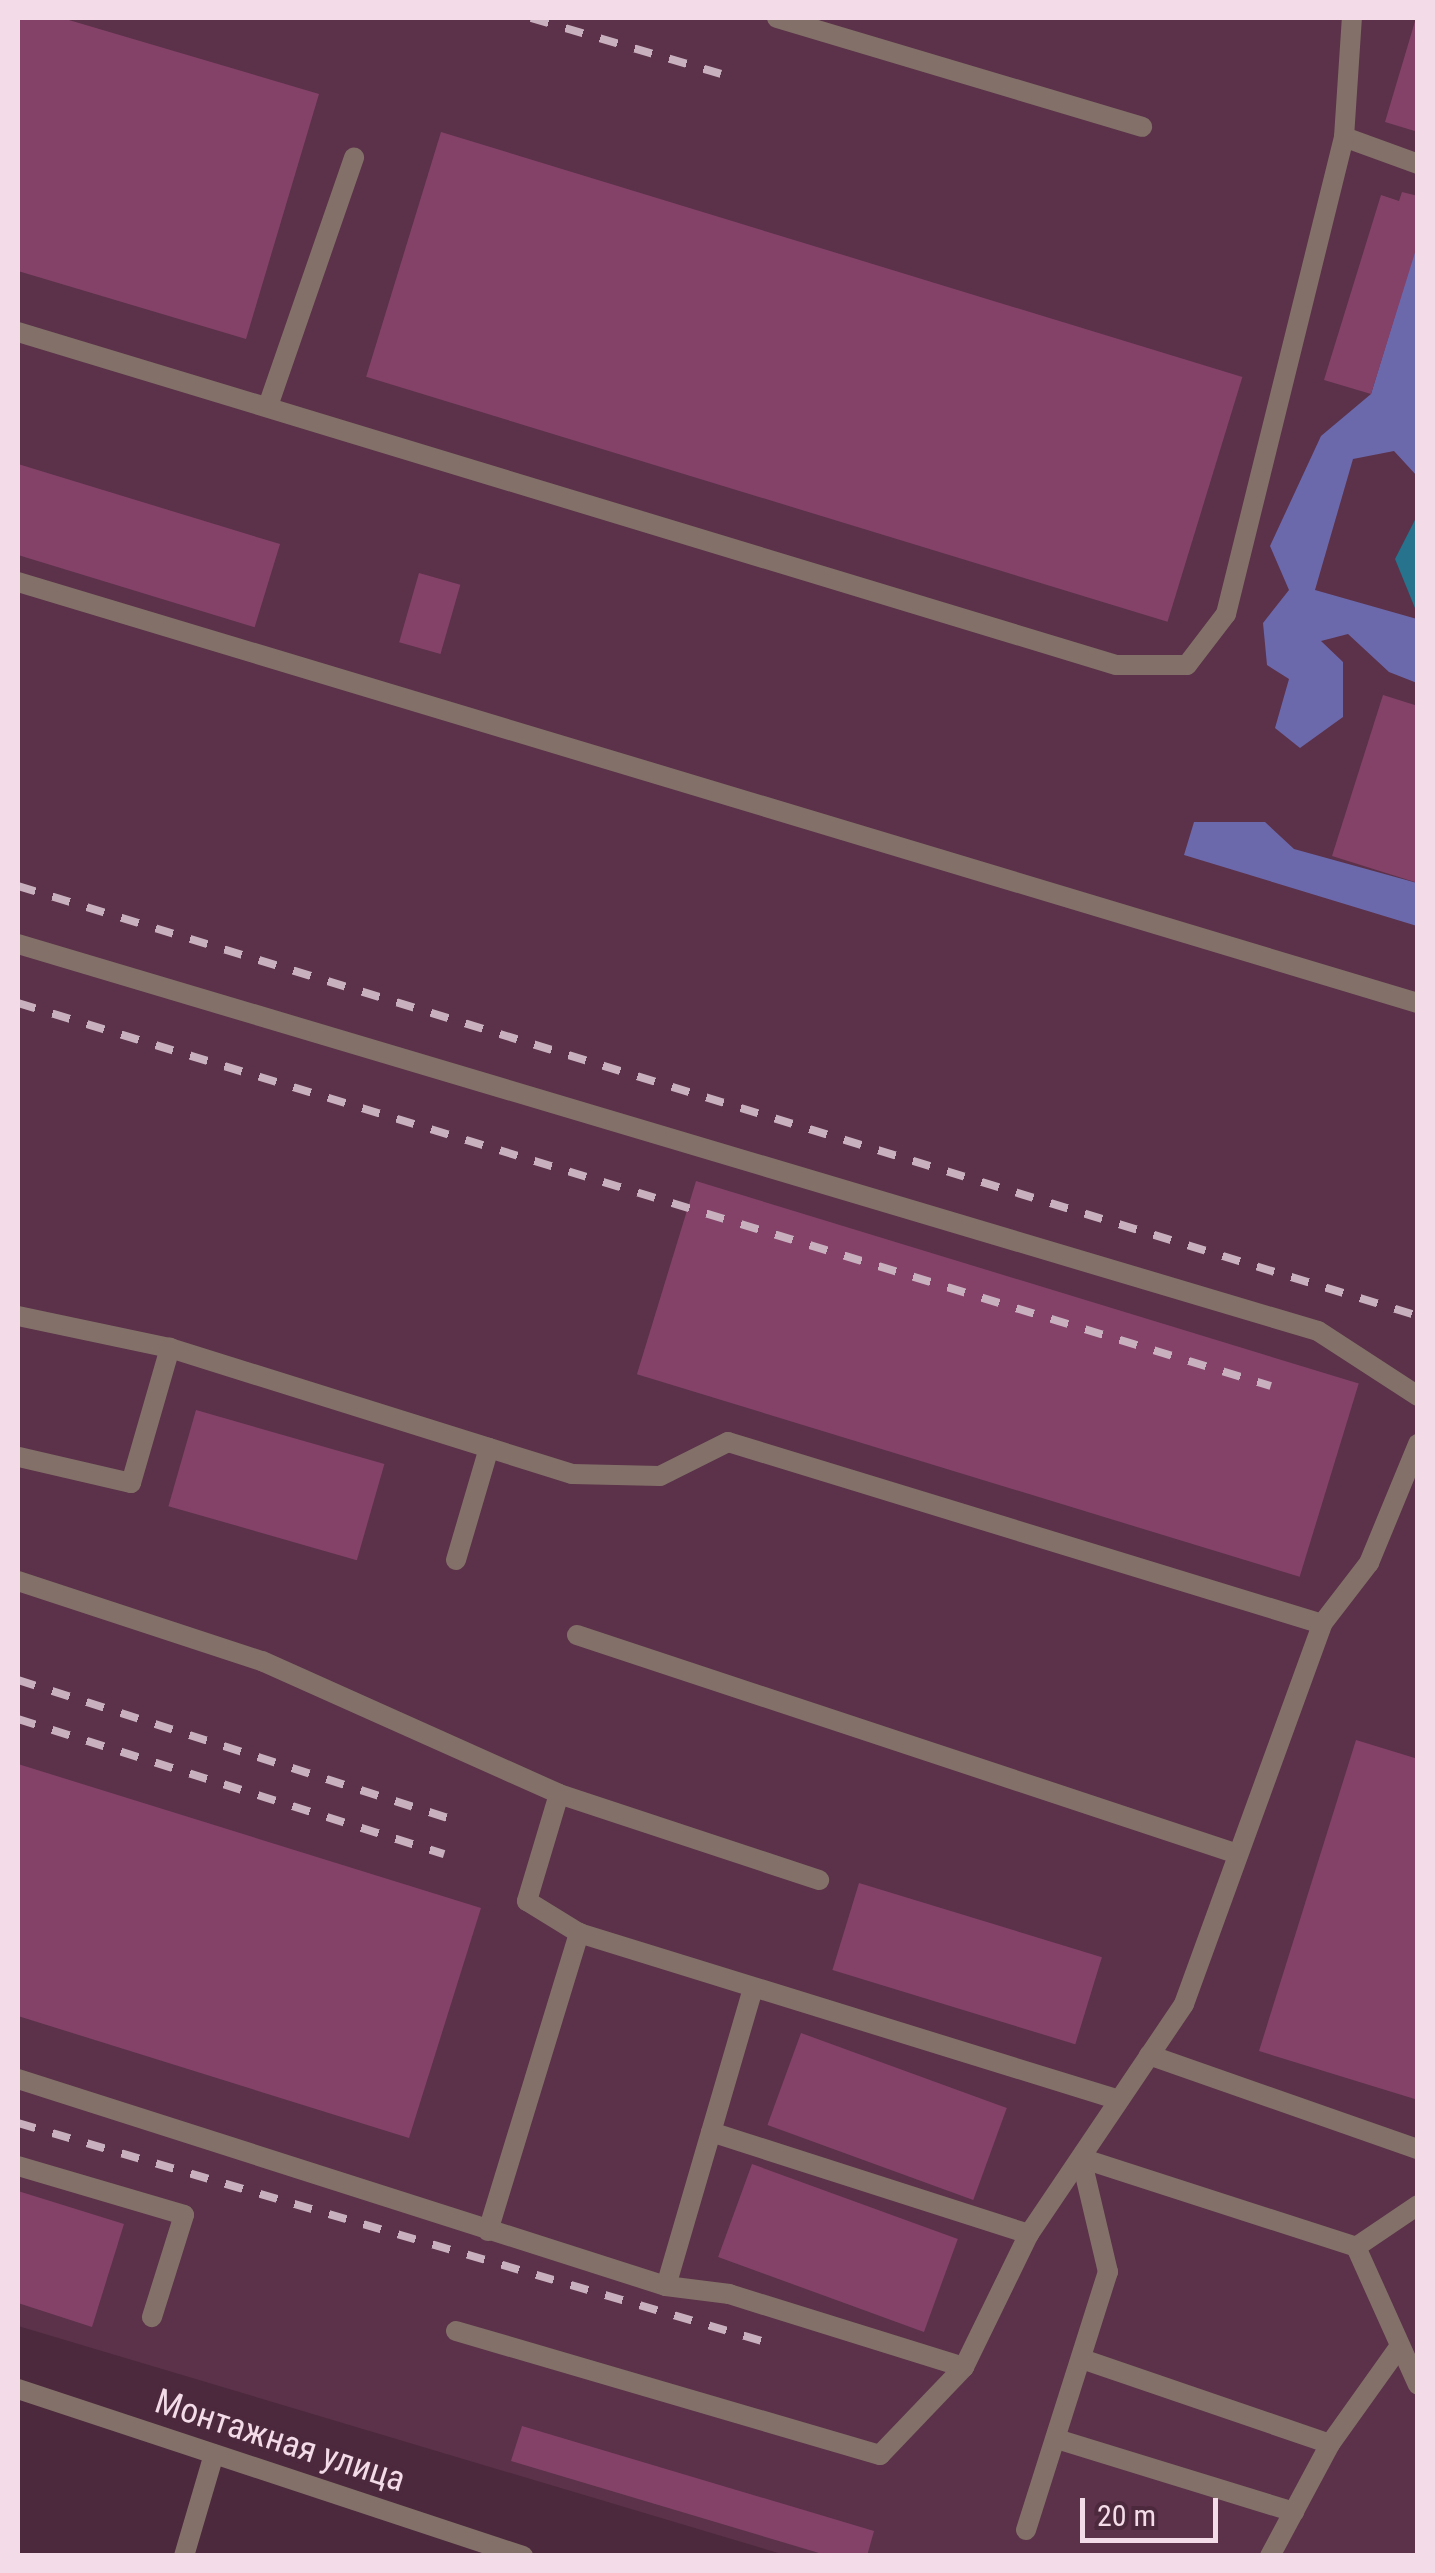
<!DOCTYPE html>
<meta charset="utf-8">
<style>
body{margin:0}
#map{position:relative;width:1435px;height:2573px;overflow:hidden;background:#4c293d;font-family:"Roboto Condensed",sans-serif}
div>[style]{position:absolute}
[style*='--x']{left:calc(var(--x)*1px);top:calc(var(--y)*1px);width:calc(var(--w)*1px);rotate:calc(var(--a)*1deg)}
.built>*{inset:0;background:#5b3249}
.forest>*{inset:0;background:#6c68ac}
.water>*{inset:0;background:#27728c}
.building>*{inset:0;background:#844269;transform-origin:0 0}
.service>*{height:20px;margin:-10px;padding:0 10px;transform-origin:10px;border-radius:10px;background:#837169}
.tertiary>*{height:20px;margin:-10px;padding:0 10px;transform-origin:10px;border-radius:10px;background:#837169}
.rail>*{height:8px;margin-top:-4px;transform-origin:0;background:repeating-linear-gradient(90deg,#c9b0be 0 18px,transparent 0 36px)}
span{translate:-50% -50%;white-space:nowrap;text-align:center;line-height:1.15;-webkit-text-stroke:8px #4c293d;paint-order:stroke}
.street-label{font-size:35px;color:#f3dce8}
.frame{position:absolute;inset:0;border:20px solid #f3dce8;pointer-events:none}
.scale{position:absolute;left:1080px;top:2498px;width:138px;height:45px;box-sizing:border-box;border:5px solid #f3dce8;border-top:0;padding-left:12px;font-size:30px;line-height:35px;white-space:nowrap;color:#f3dce8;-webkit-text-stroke:8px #4c293d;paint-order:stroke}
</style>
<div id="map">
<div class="built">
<div style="clip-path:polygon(18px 18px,1417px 18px,1417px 2555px,785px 2555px,18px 2326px)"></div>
</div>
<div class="forest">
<div style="clip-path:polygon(1417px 243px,1417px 476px,1394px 451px,1353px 459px,1315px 590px,1417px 619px,1417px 683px,1389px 672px,1348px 634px,1321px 641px,1343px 662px,1343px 717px,1300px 748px,1275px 728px,1289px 679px,1267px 665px,1263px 623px,1289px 590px,1270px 546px,1321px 436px,1371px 394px)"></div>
<div style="clip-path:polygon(1194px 822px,1265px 822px,1294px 849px,1417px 883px,1417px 926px,1184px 855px)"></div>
</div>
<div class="water">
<div style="clip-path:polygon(1417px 516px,1418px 516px,1417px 613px,1395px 559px)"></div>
</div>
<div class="building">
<div style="clip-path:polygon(18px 18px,62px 18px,319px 94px,246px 339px,18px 271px)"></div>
<div style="clip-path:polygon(1416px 18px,1418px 18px,1418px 132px,1385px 122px)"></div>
<div style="left:441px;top:132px;width:838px;height:256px;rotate:17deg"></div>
<div style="clip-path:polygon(1402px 192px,1418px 196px,1418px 243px,1371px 394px,1324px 380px,1381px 195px,1399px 201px)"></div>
<div style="left:18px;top:464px;width:274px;height:87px;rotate:17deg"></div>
<div style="left:419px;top:573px;width:43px;height:72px;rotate:16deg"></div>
<div style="clip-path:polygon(1383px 695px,1418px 706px,1418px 883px,1332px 856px)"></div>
<div style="left:696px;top:1181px;width:693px;height:202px;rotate:17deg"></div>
<div style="left:196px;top:1410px;width:196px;height:100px;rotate:16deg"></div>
<div style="clip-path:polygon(1356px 1740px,1418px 1759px,1418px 2100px,1259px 2051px)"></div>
<div style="clip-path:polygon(18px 1764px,481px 1908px,409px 2138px,18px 2016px)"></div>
<div style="left:859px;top:1883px;width:254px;height:91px;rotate:17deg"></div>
<div style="left:801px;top:2033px;width:219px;height:98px;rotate:20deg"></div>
<div style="left:752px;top:2164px;width:219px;height:99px;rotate:20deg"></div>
<div style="clip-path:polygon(18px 2191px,124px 2224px,92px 2327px,18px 2303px)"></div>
<div style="clip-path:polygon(522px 2426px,874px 2531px,867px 2556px,829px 2556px,511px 2461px)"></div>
</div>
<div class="service">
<div style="--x:777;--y:18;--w:381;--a:16.6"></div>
<div style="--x:1344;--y:137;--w:79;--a:20"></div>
<div style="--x:18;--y:332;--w:1147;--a:16.87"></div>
<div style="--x:1116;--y:665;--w:71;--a:0"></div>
<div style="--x:1187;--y:665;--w:64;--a:-52.6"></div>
<div style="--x:1226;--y:614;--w:491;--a:-76.1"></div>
<div style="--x:1344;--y:137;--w:119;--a:-86.2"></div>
<div style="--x:268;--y:406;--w:263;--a:-70.9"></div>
<div style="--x:18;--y:582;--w:1462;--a:16.74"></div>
<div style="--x:18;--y:944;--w:1356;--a:16.58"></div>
<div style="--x:1318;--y:1331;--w:119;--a:33"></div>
<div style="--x:18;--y:1316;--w:155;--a:11.9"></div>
<div style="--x:170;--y:1348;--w:421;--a:17.4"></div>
<div style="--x:572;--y:1474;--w:88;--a:1.3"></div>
<div style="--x:660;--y:1476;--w:76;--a:-26.6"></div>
<div style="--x:728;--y:1442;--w:621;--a:17.03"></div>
<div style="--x:19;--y:1457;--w:115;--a:13.1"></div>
<div style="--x:131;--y:1483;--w:141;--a:-73.9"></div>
<div style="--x:456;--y:1560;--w:117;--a:-73.6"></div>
<div style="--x:18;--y:1581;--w:257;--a:18.2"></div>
<div style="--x:262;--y:1661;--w:325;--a:24.1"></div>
<div style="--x:559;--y:1794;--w:274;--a:18.3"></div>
<div style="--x:577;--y:1635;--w:696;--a:18.33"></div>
<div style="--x:559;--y:1794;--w:112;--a:106.7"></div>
<div style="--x:527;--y:1901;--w:61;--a:31.6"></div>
<div style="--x:579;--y:1933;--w:565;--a:17.18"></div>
<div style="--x:1149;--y:2055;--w:285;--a:19.3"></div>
<div style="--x:18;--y:2079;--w:680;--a:17.72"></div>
<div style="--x:666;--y:2286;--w:64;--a:7.2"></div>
<div style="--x:729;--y:2294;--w:246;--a:17.3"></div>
<div style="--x:711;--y:2132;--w:334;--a:17.8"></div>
<div style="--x:1081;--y:2158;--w:289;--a:17.9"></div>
<div style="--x:1356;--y:2247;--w:151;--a:65.8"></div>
<div style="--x:18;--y:2166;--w:173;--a:16.4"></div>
<div style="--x:184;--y:2215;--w:107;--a:107.4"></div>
<div style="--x:488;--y:2231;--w:312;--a:-73"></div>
<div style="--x:1356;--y:2247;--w:75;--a:-34.1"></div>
<div style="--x:666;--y:2286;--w:307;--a:-73.7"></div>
<div style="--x:456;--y:2331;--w:442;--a:16.3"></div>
<div style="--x:880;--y:2455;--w:122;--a:-46.3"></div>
<div style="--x:964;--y:2367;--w:148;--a:-64"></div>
<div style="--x:1029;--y:2234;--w:277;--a:-56"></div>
<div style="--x:1184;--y:2004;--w:404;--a:-70"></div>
<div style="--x:1322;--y:1624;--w:77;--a:-52.4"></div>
<div style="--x:1369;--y:1563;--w:129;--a:-67.6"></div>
<div style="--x:1082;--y:2359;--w:262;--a:18.9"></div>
<div style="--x:1060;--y:2440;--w:245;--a:17.1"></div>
<div style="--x:1026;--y:2530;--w:271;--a:-72.4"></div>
<div style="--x:1108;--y:2272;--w:117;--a:-103.3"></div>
<div style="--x:184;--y:2556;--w:106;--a:-73.6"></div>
<div style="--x:1270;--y:2556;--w:127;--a:-61.8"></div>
<div style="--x:1330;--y:2444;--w:115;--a:-54.5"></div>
</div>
<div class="tertiary">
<div style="--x:18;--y:2389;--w:532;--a:18.3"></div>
</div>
<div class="rail">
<div style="--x:531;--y:18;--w:198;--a:16.4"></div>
<div style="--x:18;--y:886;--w:1465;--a:17.07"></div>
<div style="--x:18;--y:1003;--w:1310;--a:17"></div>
<div style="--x:18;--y:1680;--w:451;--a:17.8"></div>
<div style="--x:18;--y:1719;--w:447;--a:17.6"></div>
<div style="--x:18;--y:2123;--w:783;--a:16.33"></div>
</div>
<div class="street-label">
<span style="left:280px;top:2441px;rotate:18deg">Монтажная улица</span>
</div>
<div class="frame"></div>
<div class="scale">20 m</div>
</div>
